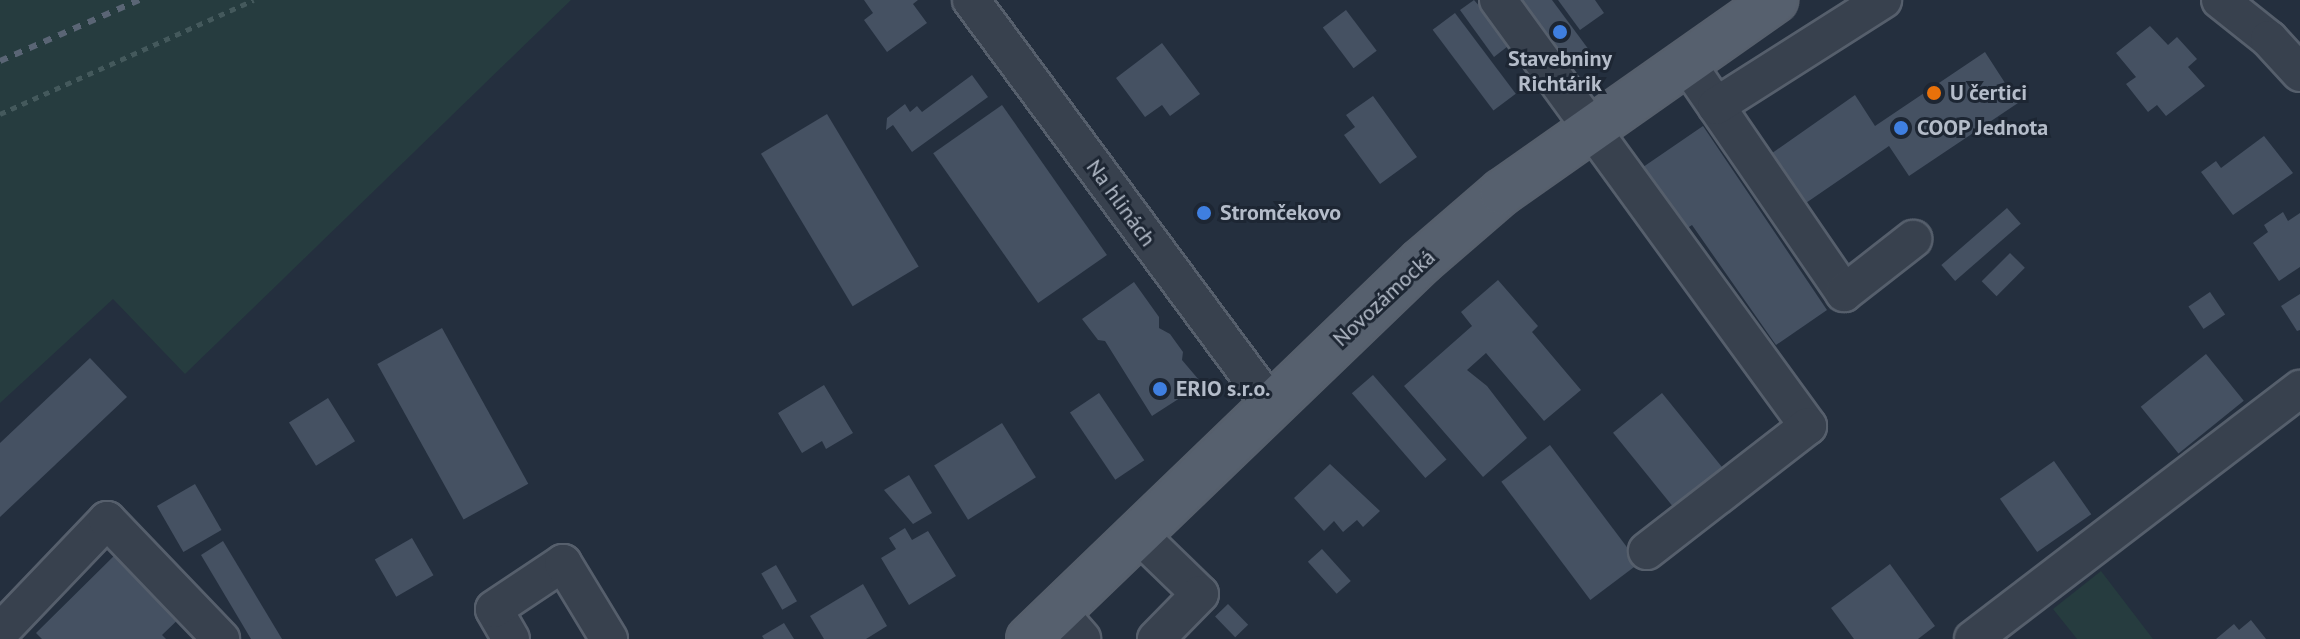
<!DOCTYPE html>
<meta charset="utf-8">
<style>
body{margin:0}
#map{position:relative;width:2300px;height:639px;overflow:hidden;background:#242f3e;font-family:"PT Sans",sans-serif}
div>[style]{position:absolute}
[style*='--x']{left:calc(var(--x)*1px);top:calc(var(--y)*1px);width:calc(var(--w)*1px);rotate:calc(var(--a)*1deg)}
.green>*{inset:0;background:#263c3f}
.building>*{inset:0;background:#455162;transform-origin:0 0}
.path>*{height:5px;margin-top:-2.5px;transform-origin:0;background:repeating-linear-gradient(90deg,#44595c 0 6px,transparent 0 12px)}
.roads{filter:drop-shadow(2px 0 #565f6c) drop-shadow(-2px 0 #565f6c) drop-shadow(0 2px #565f6c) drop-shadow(0 -2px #565f6c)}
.minor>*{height:36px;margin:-18px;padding:0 18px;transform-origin:18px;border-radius:18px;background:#38414e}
.major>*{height:44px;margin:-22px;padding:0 22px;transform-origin:22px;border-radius:22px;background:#56606e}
.rail>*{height:6px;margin-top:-3px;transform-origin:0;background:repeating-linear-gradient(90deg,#5a6575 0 8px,transparent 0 16px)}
.dots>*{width:22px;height:22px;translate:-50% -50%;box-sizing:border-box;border:4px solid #1d2633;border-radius:50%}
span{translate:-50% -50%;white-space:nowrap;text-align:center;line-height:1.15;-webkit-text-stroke:6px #1d2633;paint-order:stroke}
.poi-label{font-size:22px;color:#b4bcc9;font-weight:700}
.left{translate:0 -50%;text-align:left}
.street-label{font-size:22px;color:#b4bcc9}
</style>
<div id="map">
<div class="green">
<div style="clip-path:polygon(0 0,571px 0,185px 374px,113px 299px,0 403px)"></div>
<div style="clip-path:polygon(2101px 571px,2153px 639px,2077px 639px,2053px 609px)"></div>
</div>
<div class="building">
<div style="clip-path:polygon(864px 0,918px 0,913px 4px,927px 23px,887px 52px,864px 20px,873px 13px)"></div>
<div style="clip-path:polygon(1474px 0,1512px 43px,1494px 57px,1460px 10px)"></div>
<div style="clip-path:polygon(1519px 0,1552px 0,1592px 54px,1572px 70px)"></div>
<div style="clip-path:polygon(1558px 0,1595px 0,1604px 13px,1580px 30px)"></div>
<div style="left:1346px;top:10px;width:51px;height:29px;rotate:53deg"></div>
<div style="left:1455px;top:13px;width:101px;height:28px;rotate:53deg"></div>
<div style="clip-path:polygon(2150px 26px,2168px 45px,2177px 37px,2197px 59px,2188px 67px,2205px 86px,2166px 116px,2157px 105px,2148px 112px,2126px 84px,2136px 77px,2116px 53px)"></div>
<div style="clip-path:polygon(1162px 43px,1200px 94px,1170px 116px,1162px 105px,1145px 117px,1116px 78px)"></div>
<div style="clip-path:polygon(1985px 52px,2018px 103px,1909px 176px,1889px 146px,1803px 205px,1768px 156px,1855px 95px,1875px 126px)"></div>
<div style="clip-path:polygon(972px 75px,988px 97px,912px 152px,893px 125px,886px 130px,887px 118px,905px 104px,910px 112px,917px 106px,922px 112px)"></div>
<div style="clip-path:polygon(1373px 96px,1417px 157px,1380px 184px,1344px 135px,1355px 127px,1346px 115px)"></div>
<div style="left:1002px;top:105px;width:183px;height:84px;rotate:55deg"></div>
<div style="left:827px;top:114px;width:178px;height:77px;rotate:59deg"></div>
<div style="clip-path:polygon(1703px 126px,1827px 310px,1776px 345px,1692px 225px,1672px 238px,1630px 176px)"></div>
<div style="clip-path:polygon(2264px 136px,2293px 173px,2233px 215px,2201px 172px,2216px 161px,2221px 168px)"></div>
<div style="left:2007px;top:208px;width:21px;height:87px;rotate:49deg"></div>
<div style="clip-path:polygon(2283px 212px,2288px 221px,2300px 213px,2300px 267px,2279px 281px,2253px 243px,2268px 232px,2264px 225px)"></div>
<div style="left:2010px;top:253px;width:21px;height:40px;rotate:45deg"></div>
<div style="clip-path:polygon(1498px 280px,1538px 326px,1532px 332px,1581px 390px,1544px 421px,1486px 353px,1467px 370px,1487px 386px,1527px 438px,1483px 477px,1404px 386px,1472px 326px,1461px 312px)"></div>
<div style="clip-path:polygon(1134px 282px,1159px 317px,1159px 328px,1170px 334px,1183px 352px,1182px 360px,1199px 380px,1197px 387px,1152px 416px,1105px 341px,1098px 340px,1082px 319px)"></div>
<div style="left:2210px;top:292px;width:27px;height:26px;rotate:56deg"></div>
<div style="clip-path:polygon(2300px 294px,2300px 330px,2297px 331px,2281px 306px)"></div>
<div style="left:442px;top:328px;width:178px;height:74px;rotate:61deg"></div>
<div style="left:2206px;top:354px;width:60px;height:84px;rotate:51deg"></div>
<div style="clip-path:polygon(90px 358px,127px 397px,0 517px,0 443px)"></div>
<div style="left:1373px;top:375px;width:112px;height:28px;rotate:49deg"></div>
<div style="clip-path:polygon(824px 385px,853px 433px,826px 449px,822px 441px,802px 453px,778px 413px)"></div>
<div style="left:1099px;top:393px;width:81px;height:35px;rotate:56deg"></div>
<div style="left:1662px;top:393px;width:102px;height:63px;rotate:51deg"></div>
<div style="left:328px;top:398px;width:51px;height:46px;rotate:58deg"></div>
<div style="left:1002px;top:423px;width:64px;height:80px;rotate:58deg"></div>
<div style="left:1550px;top:445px;width:148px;height:61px;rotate:53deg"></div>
<div style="left:2054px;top:461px;width:65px;height:66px;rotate:55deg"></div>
<div style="clip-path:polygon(1330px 464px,1380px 511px,1363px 527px,1357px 520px,1343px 532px,1334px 521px,1324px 531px,1294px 498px)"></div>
<div style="clip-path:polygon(909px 475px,932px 513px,913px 524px,884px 490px)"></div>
<div style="left:195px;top:484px;width:53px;height:44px;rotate:60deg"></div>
<div style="clip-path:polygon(905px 528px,912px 540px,928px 531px,956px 576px,909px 605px,881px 558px,896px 549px,889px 538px)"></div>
<div style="left:412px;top:538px;width:43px;height:43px;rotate:60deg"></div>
<div style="clip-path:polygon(223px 541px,282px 639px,251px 639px,201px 555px)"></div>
<div style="clip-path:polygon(122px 548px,186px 612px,162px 635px,166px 639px,42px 639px,36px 633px)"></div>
<div style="left:1322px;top:549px;width:43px;height:19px;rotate:48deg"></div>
<div style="clip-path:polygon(1890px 564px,1935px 626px,1918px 639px,1854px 639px,1831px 608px)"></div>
<div style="left:776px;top:565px;width:42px;height:17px;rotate:60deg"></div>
<div style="clip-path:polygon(863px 584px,887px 626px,866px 639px,824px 639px,810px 616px)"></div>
<div style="left:1228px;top:604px;width:29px;height:18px;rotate:46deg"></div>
<div style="clip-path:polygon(2251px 620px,2266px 639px,2216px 639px,2234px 624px,2239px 630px)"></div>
<div style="clip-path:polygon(784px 623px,794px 639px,764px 639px,762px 636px)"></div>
</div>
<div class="path">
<div style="--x:0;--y:114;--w:278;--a:-24.2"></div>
</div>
<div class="roads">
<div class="minor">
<div style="--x:971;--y:0;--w:504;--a:53.47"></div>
<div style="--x:1498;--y:0;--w:527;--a:53.96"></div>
<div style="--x:1808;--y:426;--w:204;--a:142.2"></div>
<div style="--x:2220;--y:0;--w:63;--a:38.5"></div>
<div style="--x:2269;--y:39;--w:46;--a:47.6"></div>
<div style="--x:1686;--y:62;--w:280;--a:55.6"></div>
<div style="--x:1844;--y:293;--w:88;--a:-38"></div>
<div style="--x:1716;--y:106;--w:198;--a:-32.4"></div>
<div style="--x:1138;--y:534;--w:86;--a:44.1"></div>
<div style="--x:1200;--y:594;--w:63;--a:134.4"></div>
<div style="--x:1058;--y:611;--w:37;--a:49"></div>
<div style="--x:0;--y:632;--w:155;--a:-46.3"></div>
<div style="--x:107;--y:520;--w:165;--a:46.2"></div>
<div style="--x:511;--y:639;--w:34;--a:-120"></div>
<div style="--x:494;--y:609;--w:83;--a:-33.7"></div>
<div style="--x:563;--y:563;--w:89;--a:58.8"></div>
<div style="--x:1973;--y:639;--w:412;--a:-37.4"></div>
</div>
<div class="major">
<div style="--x:1029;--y:639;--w:545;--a:-43.89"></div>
<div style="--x:1422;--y:261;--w:106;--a:-40.8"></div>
<div style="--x:1502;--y:192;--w:334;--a:-35.1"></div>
</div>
</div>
<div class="rail">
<div style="--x:0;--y:61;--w:152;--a:-23.7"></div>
</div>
<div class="dots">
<div style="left:1560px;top:32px;background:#3f7fe0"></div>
<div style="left:1934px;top:93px;background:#e8710a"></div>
<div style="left:1901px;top:128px;background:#3f7fe0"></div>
<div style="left:1204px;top:213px;background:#3f7fe0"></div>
<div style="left:1160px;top:389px;background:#3f7fe0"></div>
</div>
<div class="poi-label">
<span style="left:1560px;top:71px">Stavebniny<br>Richtárik</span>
<span class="left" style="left:1950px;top:93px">U čertici</span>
<span class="left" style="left:1917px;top:128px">COOP Jednota</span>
<span class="left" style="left:1220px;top:213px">Stromčekovo</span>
<span class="left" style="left:1176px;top:389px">ERIO s.r.o.</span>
</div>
<div class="street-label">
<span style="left:1121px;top:203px;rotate:54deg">Na hlinách</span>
<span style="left:1384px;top:298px;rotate:-43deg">Novozámocká</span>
</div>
</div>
